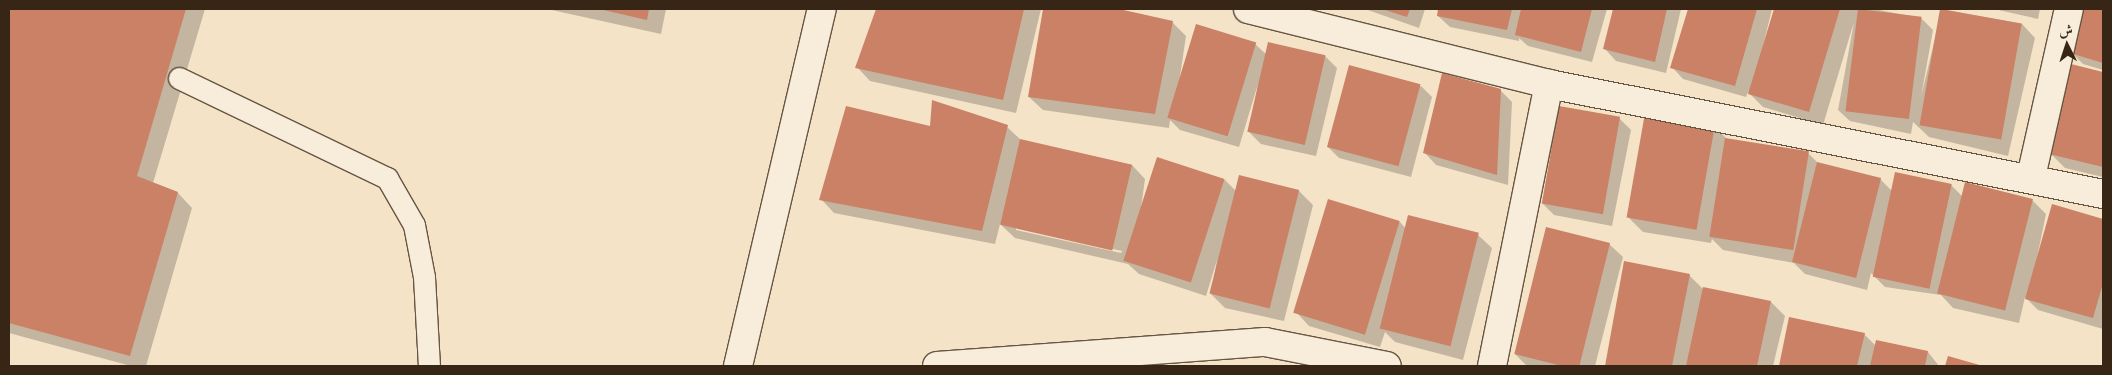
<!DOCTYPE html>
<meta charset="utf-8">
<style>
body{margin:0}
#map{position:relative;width:2112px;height:375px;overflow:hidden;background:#f5e3c8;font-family:"Gentium Book Plus",Amiri,serif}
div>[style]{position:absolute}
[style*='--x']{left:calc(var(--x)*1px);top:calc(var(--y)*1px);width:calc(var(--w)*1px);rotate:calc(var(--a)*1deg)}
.shadow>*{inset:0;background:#0003}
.building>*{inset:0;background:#ca8165;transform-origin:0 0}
.roads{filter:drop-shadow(1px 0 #665542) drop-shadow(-1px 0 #665542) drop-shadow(0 1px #665542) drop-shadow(0 -1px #665542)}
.lane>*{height:21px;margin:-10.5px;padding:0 10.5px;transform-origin:10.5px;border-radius:10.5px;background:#f8eddb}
.street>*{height:28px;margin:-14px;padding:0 14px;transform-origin:14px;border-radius:14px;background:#f8eddb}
span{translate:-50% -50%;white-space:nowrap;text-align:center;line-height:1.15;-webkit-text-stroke:4px #f8eddb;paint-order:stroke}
.frame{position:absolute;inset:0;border:10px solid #372616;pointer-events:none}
.north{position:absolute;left:2042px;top:20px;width:50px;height:50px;-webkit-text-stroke:4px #f8eddb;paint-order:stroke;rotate:356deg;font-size:14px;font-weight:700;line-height:20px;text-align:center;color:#372616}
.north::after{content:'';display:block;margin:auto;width:18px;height:22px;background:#372616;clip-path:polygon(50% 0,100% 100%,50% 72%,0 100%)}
</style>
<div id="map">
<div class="shadow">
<div style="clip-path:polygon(9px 9px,205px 9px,153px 183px,178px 193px,192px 208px,146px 366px,131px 366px,9px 333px)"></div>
<div style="clip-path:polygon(547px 9px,666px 9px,661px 34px)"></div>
<div style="clip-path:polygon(878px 9px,1041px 9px,1016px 113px,870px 81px,857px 67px)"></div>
<div style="clip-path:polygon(1045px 9px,1113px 9px,1172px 22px,1186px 36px,1179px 83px,1255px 44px,1267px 55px,1325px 56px,1337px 68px,1316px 156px,1261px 144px,1249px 132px,1258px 84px,1239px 147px,1180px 130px,1170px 120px,1169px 128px,1043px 110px,1029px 97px)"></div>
<div style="clip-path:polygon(1365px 9px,1425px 9px,1419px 28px)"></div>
<div style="clip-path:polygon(1439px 9px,1607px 9px,1592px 62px,1528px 46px,1519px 38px,1519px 41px,1450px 27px,1438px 16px)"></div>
<div style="clip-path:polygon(1614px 9px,1681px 9px,1666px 73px,1616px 61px,1605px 49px)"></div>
<div style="clip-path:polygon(1689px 9px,1772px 9px,1760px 58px,1775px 9px,1874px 9px,1921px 18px,1933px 30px,1921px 97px,1942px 9px,2022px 24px,2035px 38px,2008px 156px,1929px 137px,1913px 122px,1911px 134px,1850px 121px,1838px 110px,1854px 22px,1823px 125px,1763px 107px,1748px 92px,1746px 97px,1683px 79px,1672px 67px)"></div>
<div style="clip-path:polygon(1994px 9px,2040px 9px,2038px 19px)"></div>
<div style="clip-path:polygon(2085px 9px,2103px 9px,2103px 70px,2083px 64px,2071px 52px)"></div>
<div style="clip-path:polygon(2072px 66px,2103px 73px,2103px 177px,2065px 168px,2051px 154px)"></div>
<div style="clip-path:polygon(1421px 86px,1432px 97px,1411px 177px,1339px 158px,1328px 147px)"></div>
<div style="clip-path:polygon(1500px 90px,1512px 102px,1508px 185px,1436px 165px,1425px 153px)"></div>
<div style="clip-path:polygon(1619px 118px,1631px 130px,1612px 226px,1554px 215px,1542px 203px)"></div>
<div style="clip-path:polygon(evenodd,1007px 127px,1021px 140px,1132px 165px,1145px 179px,1141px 208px,1157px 159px,1225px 180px,1236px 191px,1240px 177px,1299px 191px,1313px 205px,1284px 321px,1225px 308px,1211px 294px,1217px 260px,1206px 296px,1139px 274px,1128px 264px,1015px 238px,1000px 224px,995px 244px,834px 213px,821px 199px,931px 128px,1007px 127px,1016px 227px,1122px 251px,1121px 253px,1016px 230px,1016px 227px)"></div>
<div style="clip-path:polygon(1715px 127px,1728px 140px,1808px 153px,1819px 164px,1880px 179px,1892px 191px,1951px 185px,1963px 197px,2032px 200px,2046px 214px,2033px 277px,2053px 206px,2103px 220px,2103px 329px,2038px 310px,2025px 297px,2019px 323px,1953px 308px,1941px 295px,1885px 287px,1871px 273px,1867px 290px,1805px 274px,1794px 263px,1723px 250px,1712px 239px,1711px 243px,1643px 232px,1629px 218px)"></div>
<div style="clip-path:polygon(1400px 222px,1406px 229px,1478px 235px,1492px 248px,1463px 360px,1395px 342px,1385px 332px,1380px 347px,1309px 326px,1296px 312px)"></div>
<div style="clip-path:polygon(1609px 244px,1623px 257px,1595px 366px,1527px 366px,1515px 354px)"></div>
<div style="clip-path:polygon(1625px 263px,1689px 275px,1704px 290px,1771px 302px,1785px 316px,1773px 366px,1606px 366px)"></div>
<div style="clip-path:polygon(1790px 319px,1864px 334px,1876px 346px,1928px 352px,1939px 366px,1780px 366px)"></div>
</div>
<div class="building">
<div style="clip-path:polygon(9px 9px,186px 9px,137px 176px,178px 192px,130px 356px,9px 323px)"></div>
<div style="clip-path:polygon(599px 9px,649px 9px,647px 20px)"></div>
<div style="clip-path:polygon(876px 9px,1024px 9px,1003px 100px,855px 68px)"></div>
<div style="clip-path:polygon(1043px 9px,1119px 9px,1173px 21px,1155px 114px,1028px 97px)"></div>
<div style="clip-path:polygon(1382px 9px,1410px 9px,1407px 17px)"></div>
<div style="clip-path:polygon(1438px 9px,1512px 9px,1507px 30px,1437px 16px)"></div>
<div style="clip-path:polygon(1521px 9px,1592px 9px,1581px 52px,1515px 35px)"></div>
<div style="clip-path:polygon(1613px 9px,1667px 9px,1655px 62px,1603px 49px)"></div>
<div style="clip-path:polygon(1688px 9px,1757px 9px,1735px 86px,1670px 68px)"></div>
<div style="clip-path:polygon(1774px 9px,1840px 9px,1809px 112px,1748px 94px)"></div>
<div style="left:1858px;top:9px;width:64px;height:103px;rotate:7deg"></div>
<div style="left:1940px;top:9px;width:83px;height:118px;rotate:10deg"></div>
<div style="clip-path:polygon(2083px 9px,2103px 9px,2103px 63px,2070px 53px)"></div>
<div style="left:1196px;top:24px;width:63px;height:98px;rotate:17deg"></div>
<div style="left:1268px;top:42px;width:59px;height:92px;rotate:13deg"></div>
<div style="clip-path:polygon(2071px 64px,2103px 72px,2103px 167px,2049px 154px)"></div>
<div style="left:1349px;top:65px;width:74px;height:85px;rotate:15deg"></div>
<div style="clip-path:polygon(1442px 73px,1501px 89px,1497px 175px,1423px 153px)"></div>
<div style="clip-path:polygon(932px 100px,1008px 125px,982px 231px,819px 200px,846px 106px,930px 126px)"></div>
<div style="left:1559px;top:106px;width:62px;height:99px;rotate:10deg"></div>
<div style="left:1645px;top:113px;width:71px;height:106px;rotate:10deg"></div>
<div style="left:1725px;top:138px;width:85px;height:100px;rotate:9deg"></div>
<div style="left:1020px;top:139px;width:115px;height:88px;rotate:13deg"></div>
<div style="left:1157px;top:157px;width:71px;height:109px;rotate:18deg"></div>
<div style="left:1817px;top:162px;width:66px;height:103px;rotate:14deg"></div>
<div style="left:1895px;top:172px;width:58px;height:107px;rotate:12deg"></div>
<div style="left:1239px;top:175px;width:62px;height:122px;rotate:14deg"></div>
<div style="left:1965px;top:182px;width:70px;height:115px;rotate:14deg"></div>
<div style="left:1328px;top:199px;width:75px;height:119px;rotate:17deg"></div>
<div style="clip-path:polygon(2052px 204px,2103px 219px,2103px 283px,2093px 318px,2025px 299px)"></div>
<div style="left:1408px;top:215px;width:73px;height:117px;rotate:14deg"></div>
<div style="left:1546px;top:227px;width:66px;height:131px;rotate:14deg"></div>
<div style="clip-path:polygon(1624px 261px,1690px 274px,1672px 366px,1605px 366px)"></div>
<div style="clip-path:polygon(1703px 287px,1771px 301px,1757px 366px,1686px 366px)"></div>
<div style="clip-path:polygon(1789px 317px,1865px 333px,1857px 366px,1779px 366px)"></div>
<div style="clip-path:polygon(1876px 340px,1928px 351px,1925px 366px,1870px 366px)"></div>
<div style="clip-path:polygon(1948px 356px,1983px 366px,1945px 366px)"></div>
</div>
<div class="roads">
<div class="lane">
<div style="--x:179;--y:78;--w:231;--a:25.7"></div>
<div style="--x:387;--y:178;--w:54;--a:60.1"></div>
<div style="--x:414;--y:225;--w:53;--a:79.1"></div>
<div style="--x:424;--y:277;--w:89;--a:86.8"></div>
</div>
<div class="street">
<div style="--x:1248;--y:9;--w:310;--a:14"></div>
<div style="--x:1549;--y:84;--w:565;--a:11.23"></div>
<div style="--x:2031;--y:177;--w:172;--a:-77.3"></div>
<div style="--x:738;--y:366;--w:367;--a:-76.8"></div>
<div style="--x:937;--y:366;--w:329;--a:-4.2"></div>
<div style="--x:1265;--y:342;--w:124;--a:11.1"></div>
<div style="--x:1492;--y:366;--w:288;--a:-78.6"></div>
</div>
</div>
<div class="frame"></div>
<div class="north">ش</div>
</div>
